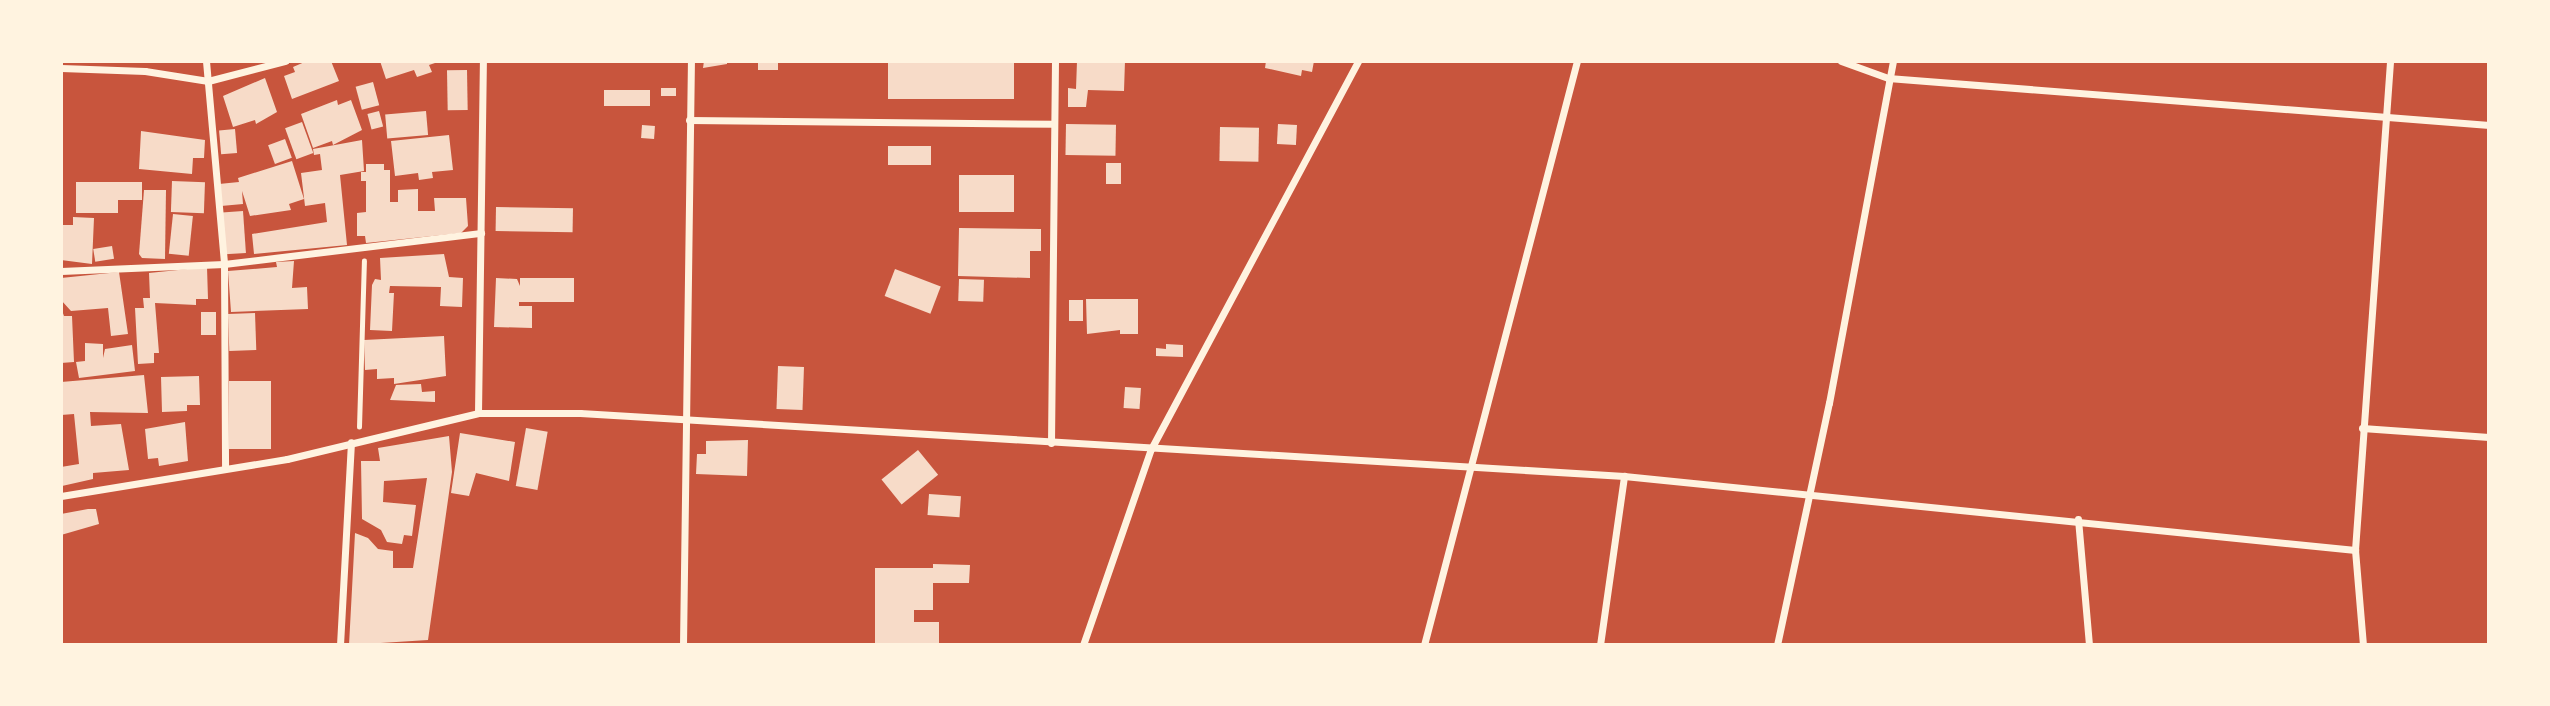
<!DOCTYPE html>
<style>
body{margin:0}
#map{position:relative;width:2550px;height:706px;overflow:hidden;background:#c8553d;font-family:"Nunito Sans",sans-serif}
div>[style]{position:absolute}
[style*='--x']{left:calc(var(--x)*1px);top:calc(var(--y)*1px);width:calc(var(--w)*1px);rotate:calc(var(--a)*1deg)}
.building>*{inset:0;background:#f7dbc8;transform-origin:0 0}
.path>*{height:4.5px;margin:-2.25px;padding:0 2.25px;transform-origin:2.25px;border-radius:2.25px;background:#fff3e0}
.minor>*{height:7px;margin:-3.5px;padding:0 3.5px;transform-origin:3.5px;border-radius:3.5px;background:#fff3e0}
span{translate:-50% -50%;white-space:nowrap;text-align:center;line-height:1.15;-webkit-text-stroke:5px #fff3e0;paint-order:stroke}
.frame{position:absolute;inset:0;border:63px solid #fff3e0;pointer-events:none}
</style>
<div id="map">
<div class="building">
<div style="clip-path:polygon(307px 61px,331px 61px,339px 81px,292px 99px,284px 76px,295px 72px,293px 67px)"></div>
<div style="clip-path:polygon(380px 61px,438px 61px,438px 62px,429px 65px,432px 72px,417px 77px,414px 70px,386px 79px)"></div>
<div style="clip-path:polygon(704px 61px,727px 61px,727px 64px,703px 68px)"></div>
<div style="left:758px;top:61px;width:20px;height:9px"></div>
<div style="left:888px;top:61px;width:126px;height:38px"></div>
<div style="clip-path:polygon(1077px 61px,1125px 61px,1124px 91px,1088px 90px,1086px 107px,1068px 107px,1068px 88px,1076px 89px)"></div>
<div style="clip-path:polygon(1266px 61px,1314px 61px,1312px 72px,1302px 70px,1301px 76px,1265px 68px)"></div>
<div style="left:467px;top:70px;width:40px;height:20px;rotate:89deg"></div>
<div style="clip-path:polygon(265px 78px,277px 112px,256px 124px,255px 120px,233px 127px,223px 96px)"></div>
<div style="left:373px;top:82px;width:24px;height:18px;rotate:75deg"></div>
<div style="left:661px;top:88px;width:15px;height:8px"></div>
<div style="left:604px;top:90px;width:46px;height:16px"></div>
<div style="clip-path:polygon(337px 100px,338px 105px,351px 100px,362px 130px,333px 145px,332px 141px,313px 148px,301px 114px)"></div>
<div style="left:379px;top:111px;width:16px;height:12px;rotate:75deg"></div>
<div style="left:426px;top:111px;width:24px;height:41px;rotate:85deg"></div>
<div style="left:302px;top:122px;width:33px;height:18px;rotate:70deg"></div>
<div style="left:1066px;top:124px;width:50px;height:31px;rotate:1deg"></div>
<div style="left:1278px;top:124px;width:19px;height:20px;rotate:3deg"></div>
<div style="left:642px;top:125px;width:13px;height:13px;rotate:4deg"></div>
<div style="left:1220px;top:127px;width:39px;height:34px;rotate:1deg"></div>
<div style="left:235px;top:129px;width:24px;height:16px;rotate:85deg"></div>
<div style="clip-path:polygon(141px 131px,205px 140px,204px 158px,193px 158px,192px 174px,139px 169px)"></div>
<div style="clip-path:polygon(449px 135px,453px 170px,432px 172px,433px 178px,419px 180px,418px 173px,395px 176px,391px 141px)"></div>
<div style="left:285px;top:139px;width:20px;height:18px;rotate:70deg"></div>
<div style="clip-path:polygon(362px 140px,364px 171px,340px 175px,347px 245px,254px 254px,252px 234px,327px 222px,325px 203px,305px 206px,301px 173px,322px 170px,320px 154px,314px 155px,313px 149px)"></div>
<div style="left:931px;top:146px;width:19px;height:43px;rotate:90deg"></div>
<div style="clip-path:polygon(292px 161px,304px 199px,289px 204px,291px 210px,250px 216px,242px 191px,243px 204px,221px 206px,219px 184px,239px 182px,238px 178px)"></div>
<div style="left:1106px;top:163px;width:15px;height:21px"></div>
<div style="clip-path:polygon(366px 164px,384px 164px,384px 170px,390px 170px,390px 202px,398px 202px,398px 190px,418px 189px,418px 211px,435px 211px,434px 198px,466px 198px,468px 226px,461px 233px,366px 243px,365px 236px,357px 236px,357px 213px,366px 212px,366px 181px,361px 181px,361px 172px,366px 172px)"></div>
<div style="left:959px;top:175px;width:55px;height:37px"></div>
<div style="left:172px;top:181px;width:33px;height:31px;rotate:2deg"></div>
<div style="clip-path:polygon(76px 182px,142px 182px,142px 200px,118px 200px,118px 213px,76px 213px)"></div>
<div style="clip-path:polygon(144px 190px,166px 190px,165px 259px,142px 258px,139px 254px)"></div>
<div style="left:496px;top:207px;width:77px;height:24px;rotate:1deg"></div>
<div style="left:243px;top:211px;width:42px;height:21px;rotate:86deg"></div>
<div style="left:173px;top:214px;width:20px;height:40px;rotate:6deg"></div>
<div style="clip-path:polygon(73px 217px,94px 218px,92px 264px,61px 260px,61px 225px,73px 225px)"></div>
<div style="clip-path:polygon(959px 228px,1041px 229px,1041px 251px,1030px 251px,1030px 278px,958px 276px)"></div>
<div style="left:112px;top:246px;width:13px;height:19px;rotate:81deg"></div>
<div style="clip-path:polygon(444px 254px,449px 277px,463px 278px,462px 307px,440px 306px,441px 287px,390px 286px,389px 293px,394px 293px,392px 331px,370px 330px,372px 285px,375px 279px,381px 280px,380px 258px)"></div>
<div style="clip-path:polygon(294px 261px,292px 288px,307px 287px,308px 309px,231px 312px,228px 271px,277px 267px,276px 262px)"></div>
<div style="clip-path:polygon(207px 267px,208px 299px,196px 299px,196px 305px,155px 303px,159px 353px,154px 353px,154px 363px,138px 364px,135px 308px,144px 308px,143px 298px,150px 298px,149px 273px)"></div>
<div style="left:895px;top:269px;width:49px;height:29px;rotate:21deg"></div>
<div style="clip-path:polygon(119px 272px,128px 334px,111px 336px,108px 308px,71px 311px,61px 300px,61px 278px)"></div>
<div style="clip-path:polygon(496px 278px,517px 279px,520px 286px,520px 278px,574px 278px,574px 302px,519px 302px,519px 306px,532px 306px,532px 328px,494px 327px)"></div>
<div style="left:959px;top:279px;width:25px;height:22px;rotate:2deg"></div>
<div style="clip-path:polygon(1086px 299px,1138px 299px,1138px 334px,1120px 334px,1120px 330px,1087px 334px)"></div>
<div style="left:1069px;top:300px;width:14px;height:21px"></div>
<div style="clip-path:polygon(61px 308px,64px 316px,72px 316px,74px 362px,61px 363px)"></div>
<div style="left:201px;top:312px;width:15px;height:23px"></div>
<div style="left:255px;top:313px;width:37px;height:27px;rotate:88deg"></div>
<div style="clip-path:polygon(444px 336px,446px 376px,394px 384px,394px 378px,377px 379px,377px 369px,365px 370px,364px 340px)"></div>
<div style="clip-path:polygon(85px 343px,103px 344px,103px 358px,105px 349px,132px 345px,135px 371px,79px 378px,76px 362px,85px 361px)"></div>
<div style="clip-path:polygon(1166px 344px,1183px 345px,1183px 357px,1156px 356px,1156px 348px,1166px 349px)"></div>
<div style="left:778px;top:366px;width:26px;height:43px;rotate:2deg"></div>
<div style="clip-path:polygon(144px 375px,148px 413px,90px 412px,91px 426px,121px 424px,129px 470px,93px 473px,93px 479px,62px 486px,61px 467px,79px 464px,74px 414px,61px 415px,61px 382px)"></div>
<div style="clip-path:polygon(199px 376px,200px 405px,187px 405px,187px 411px,162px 412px,161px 377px)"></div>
<div style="left:229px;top:381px;width:42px;height:68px"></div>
<div style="clip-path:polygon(421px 384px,422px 392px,435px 391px,435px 402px,390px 400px,396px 385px)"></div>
<div style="left:1125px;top:387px;width:16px;height:21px;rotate:4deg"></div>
<div style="clip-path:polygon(185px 422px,188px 461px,159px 466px,158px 458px,148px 459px,145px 429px)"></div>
<div style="left:526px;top:428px;width:22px;height:59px;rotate:10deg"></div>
<div style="clip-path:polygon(460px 433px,515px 442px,509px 481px,476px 473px,469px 496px,451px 493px)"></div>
<div style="clip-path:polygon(449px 436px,452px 472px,428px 640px,349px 645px,355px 533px,368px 538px,378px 549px,393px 551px,393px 568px,413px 568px,427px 478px,384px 481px,383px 502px,416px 505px,412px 536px,404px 535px,402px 544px,387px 542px,381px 530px,362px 519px,361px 461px,380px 461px,378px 448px)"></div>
<div style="clip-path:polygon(748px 440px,747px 476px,696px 474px,697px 454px,706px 454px,706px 441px)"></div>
<div style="left:918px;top:450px;width:32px;height:47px;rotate:51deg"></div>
<div style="left:929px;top:494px;width:32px;height:21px;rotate:4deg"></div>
<div style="clip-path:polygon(88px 509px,96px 509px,99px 524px,61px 535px,61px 514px)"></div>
<div style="clip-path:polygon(933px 564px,970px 565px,969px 583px,933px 583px,933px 610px,914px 610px,914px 622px,939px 622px,939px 645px,875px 645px,875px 568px,933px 568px)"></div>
</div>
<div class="path">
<div style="--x:359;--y:427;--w:166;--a:-88.3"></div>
</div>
<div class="minor">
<div style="--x:206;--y:61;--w:204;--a:84.9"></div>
<div style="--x:224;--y:264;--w:204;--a:89.7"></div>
<div style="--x:1841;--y:61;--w:50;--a:19.9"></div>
<div style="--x:1888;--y:78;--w:603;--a:4.47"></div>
<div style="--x:61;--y:68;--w:84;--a:2"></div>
<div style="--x:145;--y:71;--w:64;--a:9"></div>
<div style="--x:208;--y:81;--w:80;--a:-14.6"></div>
<div style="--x:689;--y:120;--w:365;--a:0.6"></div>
<div style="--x:61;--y:271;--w:163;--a:-2.5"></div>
<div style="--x:224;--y:264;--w:259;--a:-6.9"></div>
<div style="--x:478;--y:413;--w:352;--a:-89.2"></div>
<div style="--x:2362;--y:428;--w:127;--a:4.1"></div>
<div style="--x:1051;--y:443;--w:382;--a:-89.4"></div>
<div style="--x:61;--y:496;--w:229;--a:-9.3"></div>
<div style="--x:287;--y:459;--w:196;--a:-13.5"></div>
<div style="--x:478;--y:413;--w:102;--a:0"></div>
<div style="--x:580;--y:413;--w:1046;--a:3.45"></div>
<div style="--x:1624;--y:476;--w:735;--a:5.78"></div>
<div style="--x:2078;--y:519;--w:126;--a:85"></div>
<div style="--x:340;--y:645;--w:203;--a:-86.9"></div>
<div style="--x:683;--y:645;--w:584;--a:-89.22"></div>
<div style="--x:1083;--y:645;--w:207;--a:-70.9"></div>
<div style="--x:1151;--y:449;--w:440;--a:-61.9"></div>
<div style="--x:1424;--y:645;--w:604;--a:-75.32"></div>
<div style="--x:1600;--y:645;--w:171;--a:-81.9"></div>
<div style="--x:1777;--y:645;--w:248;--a:-77.9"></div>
<div style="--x:1829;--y:403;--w:348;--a:-79.4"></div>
<div style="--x:2363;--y:645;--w:95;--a:-94.8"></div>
<div style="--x:2355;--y:550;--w:490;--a:-85.9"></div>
</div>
<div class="frame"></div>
</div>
